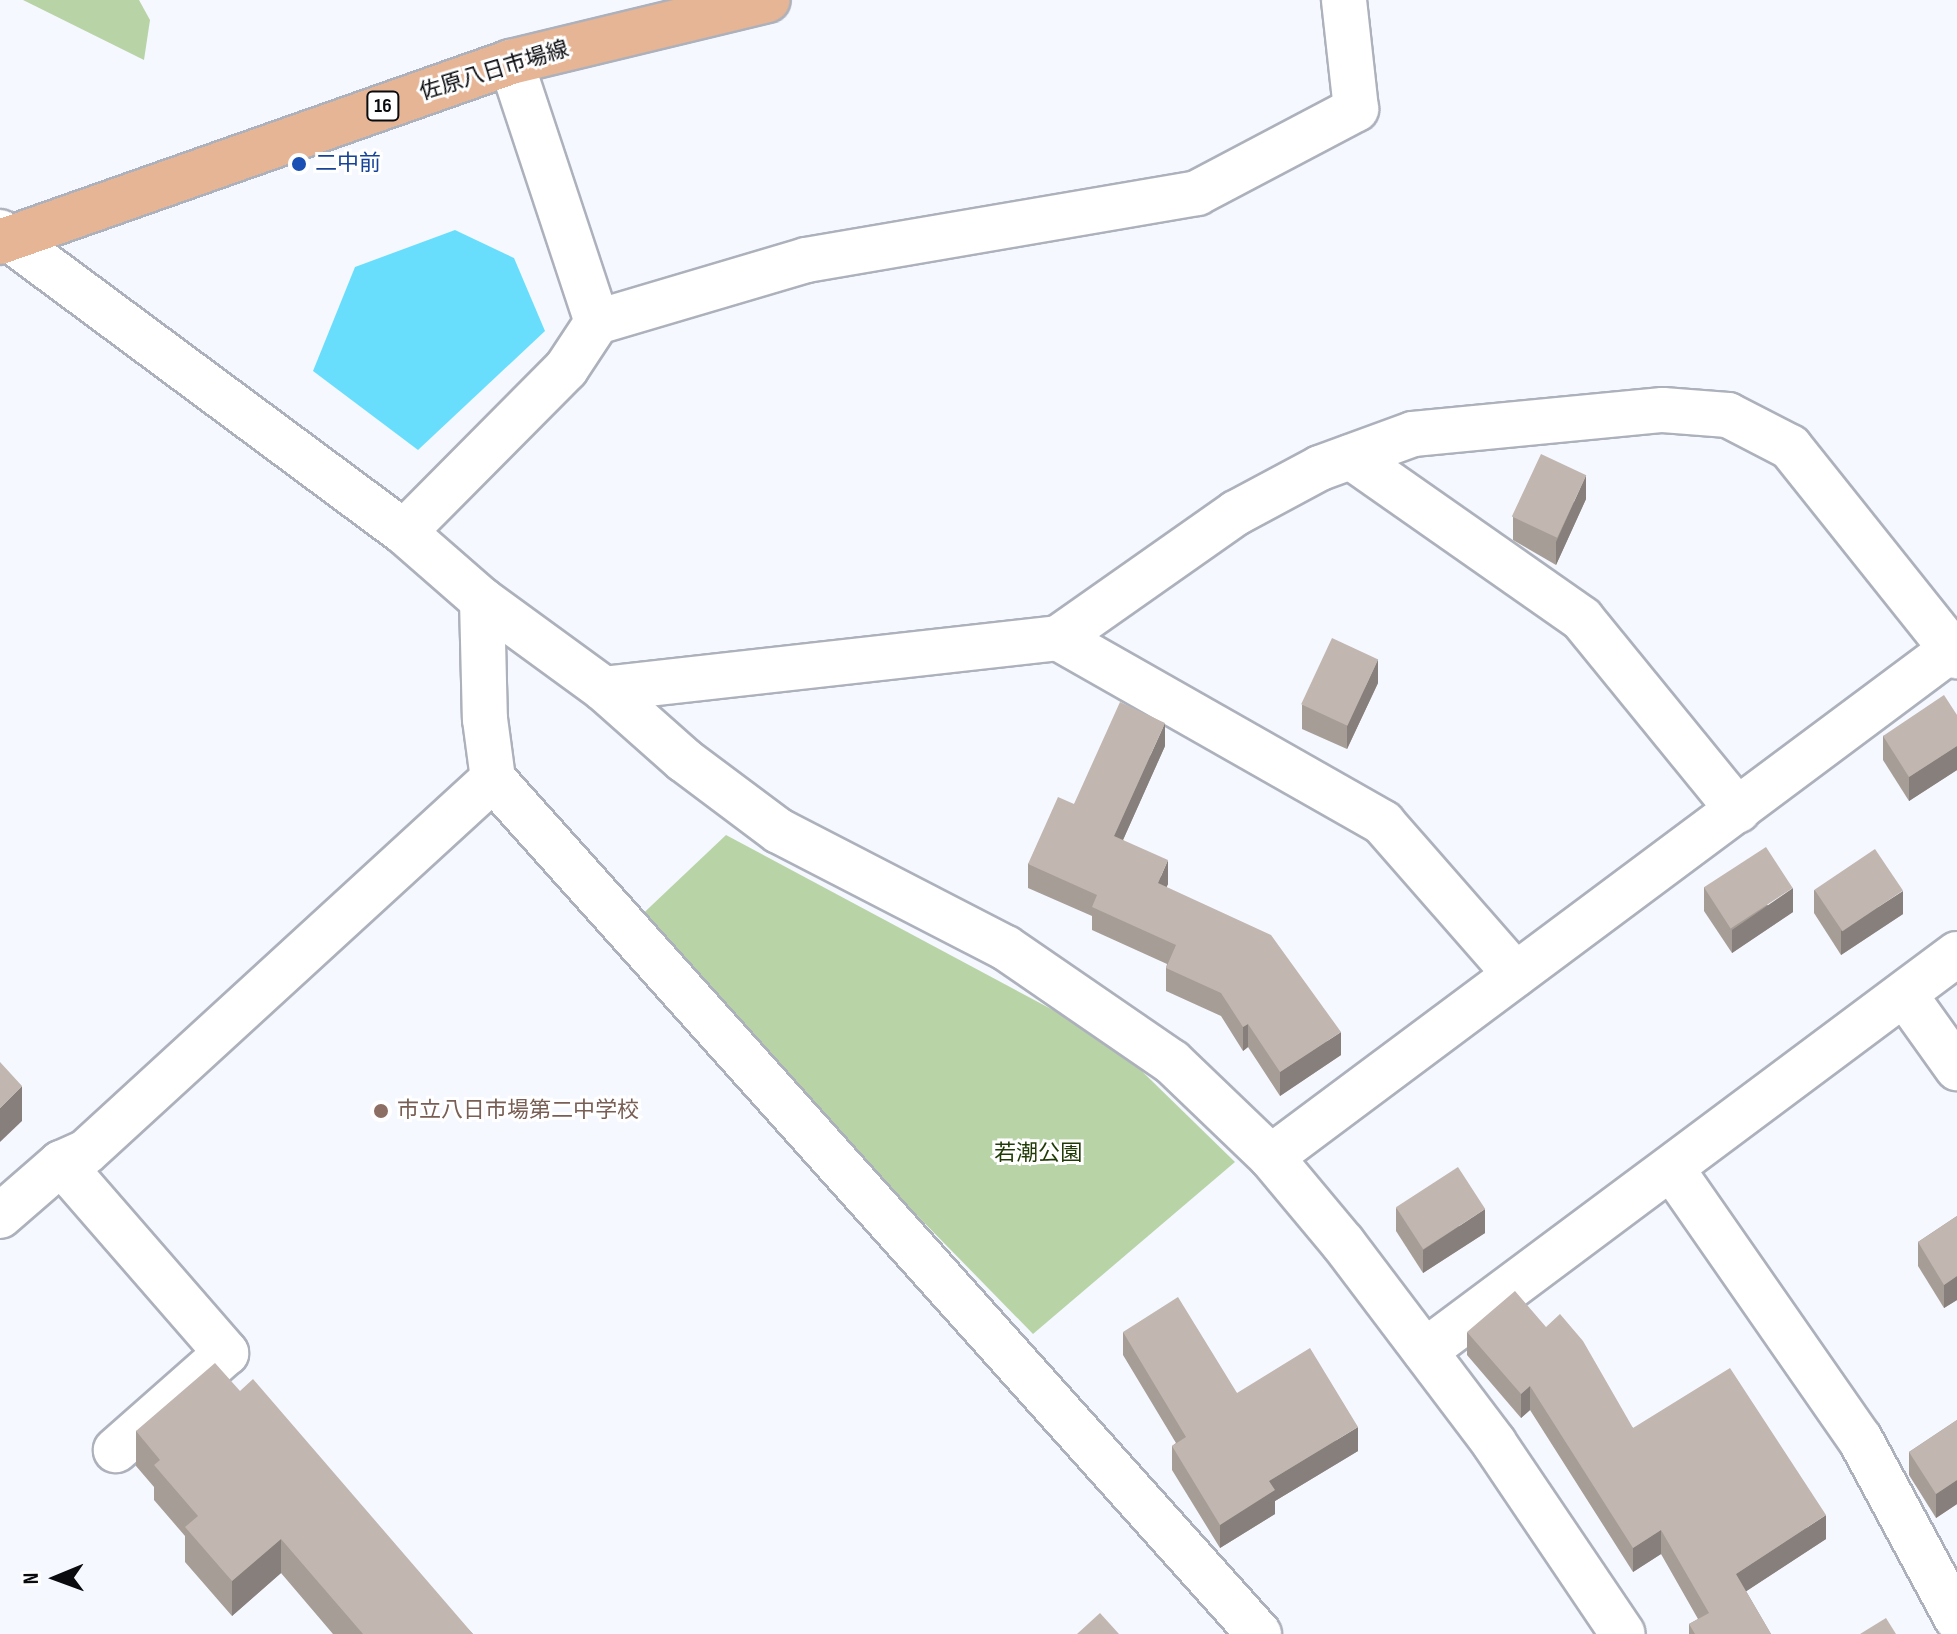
<!DOCTYPE html>
<meta charset="utf-8">
<style>
body{margin:0}
#map{position:relative;width:1957px;height:1634px;overflow:hidden;background:#f6f8ff;font-family:"Sofia Sans Condensed","Noto Sans JP",sans-serif}
div>[style]{position:absolute}
[style*='--x']{left:calc(var(--x)*1px);top:calc(var(--y)*1px);width:calc(var(--w)*1px);rotate:calc(var(--a)*1deg)}
.green>*{inset:0;background:#b8d4a7}
.water>*{inset:0;background:#69defc}
.roads{filter:drop-shadow(2px 0 #adb1bb) drop-shadow(-2px 0 #adb1bb) drop-shadow(0 2px #adb1bb) drop-shadow(0 -2px #adb1bb)}
.minor>*{height:44px;margin:-22px;padding:0 22px;transform-origin:22px;border-radius:22px;background:#fff}
.major>*{height:44px;margin:-22px;padding:0 22px;transform-origin:22px;border-radius:22px;background:#e5b595}
.wall>*{inset:0;background:#a69d97}
.shaded-wall>*{inset:0;background:#877f7b}
.building>*{inset:0;background:#c1b6b0;transform-origin:0 0}
.dots>*{width:22px;height:22px;translate:-50% -50%;box-sizing:border-box;border:4px solid #fff;border-radius:50%}
span{translate:-50% -50%;white-space:nowrap;text-align:center;line-height:1.15;-webkit-text-stroke:6px #fff;paint-order:stroke}
.shield-label span{padding:2px 6px;background:#fff;border:2px solid;border-radius:6px;-webkit-text-stroke-width:0}
.shield-label{font-size:20px;color:#0a0b0f;font-weight:700}
.street-label{font-size:22px;color:#0a0b0f}
.transit-label{font-size:22px;color:#164399}
.left{translate:0 -50%;text-align:left}
.education-label{font-size:22px;color:#785e54}
.park-label{font-size:22px;color:#1f3a04}
.north{position:absolute;left:16px;top:1538px;width:80px;height:80px;-webkit-text-stroke:6px #fff;paint-order:stroke;rotate:269deg;font-size:22px;font-weight:700;line-height:32px;text-align:center;color:#0a0b0f}
.north::after{content:'';display:block;margin:auto;width:28px;height:36px;background:#0a0b0f;clip-path:polygon(50% 0,100% 100%,50% 72%,0 100%)}
</style>
<div id="map">
<div class="green">
<div style="clip-path:polygon(23px 0,139px 0,150px 20px,144px 60px)"></div>
<div style="clip-path:polygon(726px 835px,1111px 1041px,1235px 1162px,1033px 1334px,632px 924px)"></div>
</div>
<div class="water">
<div style="clip-path:polygon(455px 230px,514px 258px,545px 331px,418px 450px,313px 371px,355px 267px)"></div>
</div>
<div class="roads">
<div class="minor">
<div style="--x:511;--y:62;--w:274;--a:71.7"></div>
<div style="--x:0;--y:232;--w:503;--a:36.6"></div>
<div style="--x:404;--y:532;--w:103;--a:41.1"></div>
<div style="--x:482;--y:600;--w:151;--a:36.1"></div>
<div style="--x:604;--y:689;--w:107;--a:41.6"></div>
<div style="--x:684;--y:760;--w:119;--a:36.8"></div>
<div style="--x:779;--y:831;--w:255;--a:27.3"></div>
<div style="--x:1006;--y:948;--w:201;--a:34.5"></div>
<div style="--x:1172;--y:1062;--w:137;--a:43.8"></div>
<div style="--x:1271;--y:1157;--w:112;--a:50.1"></div>
<div style="--x:1343;--y:1243;--w:251;--a:52.9"></div>
<div style="--x:1494;--y:1443;--w:230;--a:56"></div>
<div style="--x:1351;--y:457;--w:282;--a:35"></div>
<div style="--x:1582;--y:619;--w:247;--a:50.8"></div>
<div style="--x:404;--y:532;--w:230;--a:-45.2"></div>
<div style="--x:566;--y:369;--w:56;--a:-56.6"></div>
<div style="--x:597;--y:322;--w:218;--a:-16.5"></div>
<div style="--x:806;--y:260;--w:397;--a:-9.7"></div>
<div style="--x:1197;--y:193;--w:180;--a:-27.8"></div>
<div style="--x:1356;--y:109;--w:110;--a:-96.3"></div>
<div style="--x:482;--y:600;--w:119;--a:88.6"></div>
<div style="--x:485;--y:719;--w:61;--a:82.4"></div>
<div style="--x:493;--y:779;--w:1148;--a:48.14"></div>
<div style="--x:1058;--y:638;--w:374;--a:29.6"></div>
<div style="--x:1383;--y:823;--w:201;--a:48.8"></div>
<div style="--x:604;--y:689;--w:457;--a:-6.4"></div>
<div style="--x:1058;--y:638;--w:218;--a:-35.1"></div>
<div style="--x:1236;--y:513;--w:95;--a:-28.2"></div>
<div style="--x:1320;--y:468;--w:99;--a:-20.1"></div>
<div style="--x:1413;--y:434;--w:251;--a:-5.5"></div>
<div style="--x:1663;--y:410;--w:65;--a:4.4"></div>
<div style="--x:1728;--y:415;--w:70;--a:27.3"></div>
<div style="--x:1790;--y:447;--w:268;--a:51.4"></div>
<div style="--x:1905;--y:995;--w:90;--a:54.5"></div>
<div style="--x:1271;--y:1157;--w:850;--a:-36.72"></div>
<div style="--x:61;--y:1163;--w:27;--a:-24"></div>
<div style="--x:86;--y:1152;--w:552;--a:-42.5"></div>
<div style="--x:1672;--y:1169;--w:329;--a:55.2"></div>
<div style="--x:1860;--y:1439;--w:204;--a:61.7"></div>
<div style="--x:0;--y:1216;--w:81;--a:-41"></div>
<div style="--x:61;--y:1163;--w:252;--a:49"></div>
<div style="--x:226;--y:1353;--w:147;--a:138.6"></div>
<div style="--x:1425;--y:1351;--w:664;--a:-36.73"></div>
</div>
<div class="major">
<div style="--x:0;--y:242;--w:542;--a:-19.4"></div>
<div style="--x:511;--y:62;--w:264;--a:-13.6"></div>
</div>
</div>
<div class="wall">
<div style="clip-path:polygon(1586px 499px,1556px 565px,1513px 540px,1513px 517px)"></div>
<div style="clip-path:polygon(1378px 683px,1347px 749px,1302px 729px,1302px 705px)"></div>
<div style="clip-path:polygon(1957px 715px,1957px 770px,1909px 801px,1883px 760px,1883px 736px)"></div>
<div style="clip-path:polygon(1165px 746px,1123px 840px,1168px 884px,1166px 887px,1341px 1055px,1280px 1096px,1248px 1047px,1243px 1051px,1221px 1016px,1166px 991px,1166px 968px,1167px 964px,1092px 930px,1092px 916px,1028px 888px,1028px 864px,1074px 804px)"></div>
<div style="clip-path:polygon(1704px 887px,1793px 912px,1732px 953px,1704px 911px)"></div>
<div style="clip-path:polygon(1814px 890px,1903px 914px,1841px 955px,1814px 913px)"></div>
<div style="clip-path:polygon(1396px 1208px,1485px 1233px,1423px 1273px,1396px 1231px)"></div>
<div style="clip-path:polygon(1957px 1216px,1957px 1300px,1944px 1308px,1918px 1266px,1918px 1242px)"></div>
<div style="clip-path:polygon(1123px 1332px,1237px 1393px,1358px 1451px,1275px 1501px,1275px 1514px,1220px 1548px,1172px 1470px,1172px 1446px,1176px 1443px,1123px 1355px)"></div>
<div style="clip-path:polygon(1467px 1332px,1826px 1539px,1746px 1591px,1771px 1634px,1689px 1634px,1689px 1624px,1698px 1619px,1661px 1554px,1633px 1572px,1530px 1410px,1521px 1418px,1467px 1355px)"></div>
<div style="clip-path:polygon(240px 1391px,473px 1634px,333px 1634px,281px 1573px,232px 1616px,185px 1562px,185px 1536px,154px 1500px,154px 1487px,136px 1466px,136px 1431px)"></div>
<div style="clip-path:polygon(1957px 1420px,1957px 1504px,1936px 1518px,1909px 1475px,1909px 1452px)"></div>
</div>
<div class="shaded-wall">
<div style="clip-path:polygon(1586px 475px,1586px 499px,1556px 565px,1556px 542px)"></div>
<div style="clip-path:polygon(1378px 659px,1378px 683px,1347px 749px,1347px 726px)"></div>
<div style="clip-path:polygon(1165px 723px,1165px 746px,1114px 860px,1114px 836px)"></div>
<div style="clip-path:polygon(1957px 746px,1957px 770px,1909px 801px,1909px 777px)"></div>
<div style="clip-path:polygon(1168px 860px,1168px 884px,1158px 906px,1158px 883px)"></div>
<div style="clip-path:polygon(1793px 888px,1793px 912px,1732px 953px,1732px 930px)"></div>
<div style="clip-path:polygon(1903px 891px,1903px 914px,1841px 955px,1841px 931px)"></div>
<div style="clip-path:polygon(1248px 1024px,1248px 1047px,1243px 1051px,1243px 1027px)"></div>
<div style="clip-path:polygon(1341px 1032px,1341px 1055px,1280px 1096px,1280px 1072px)"></div>
<div style="clip-path:polygon(22px 1086px,22px 1121px,0 1142px,0 1108px)"></div>
<div style="clip-path:polygon(1485px 1209px,1485px 1233px,1423px 1273px,1423px 1250px)"></div>
<div style="clip-path:polygon(1957px 1276px,1957px 1300px,1944px 1308px,1944px 1285px)"></div>
<div style="clip-path:polygon(1530px 1386px,1530px 1410px,1521px 1418px,1521px 1394px)"></div>
<div style="clip-path:polygon(1358px 1427px,1358px 1451px,1275px 1501px,1275px 1514px,1220px 1548px,1220px 1525px,1269px 1481px)"></div>
<div style="clip-path:polygon(1957px 1480px,1957px 1504px,1936px 1518px,1936px 1494px)"></div>
<div style="clip-path:polygon(1826px 1515px,1826px 1539px,1736px 1598px,1736px 1574px)"></div>
<div style="clip-path:polygon(1661px 1530px,1661px 1554px,1633px 1572px,1633px 1548px)"></div>
<div style="clip-path:polygon(281px 1539px,281px 1573px,232px 1616px,232px 1581px)"></div>
</div>
<div class="building">
<div style="left:1541px;top:454px;width:50px;height:69px;rotate:25deg"></div>
<div style="left:1332px;top:638px;width:51px;height:73px;rotate:25deg"></div>
<div style="clip-path:polygon(1944px 695px,1957px 715px,1957px 746px,1909px 777px,1883px 736px)"></div>
<div style="clip-path:polygon(1120px 702px,1165px 723px,1114px 836px,1168px 860px,1158px 883px,1271px 935px,1341px 1032px,1280px 1072px,1248px 1024px,1243px 1027px,1221px 993px,1166px 968px,1176px 945px,1092px 907px,1097px 895px,1028px 864px,1058px 797px,1074px 804px)"></div>
<div style="left:1766px;top:847px;width:49px;height:74px;rotate:57deg"></div>
<div style="left:1875px;top:849px;width:50px;height:73px;rotate:56deg"></div>
<div style="clip-path:polygon(0 1062px,22px 1086px,0 1108px)"></div>
<div style="left:1458px;top:1167px;width:50px;height:74px;rotate:57deg"></div>
<div style="clip-path:polygon(1957px 1216px,1957px 1276px,1944px 1285px,1918px 1242px)"></div>
<div style="clip-path:polygon(1515px 1291px,1546px 1327px,1560px 1314px,1583px 1341px,1633px 1428px,1730px 1368px,1826px 1515px,1736px 1574px,1771px 1634px,1695px 1634px,1689px 1624px,1709px 1613px,1661px 1530px,1633px 1548px,1530px 1386px,1521px 1394px,1467px 1332px)"></div>
<div style="clip-path:polygon(1178px 1297px,1237px 1393px,1310px 1348px,1358px 1427px,1269px 1481px,1275px 1490px,1220px 1525px,1172px 1446px,1186px 1437px,1123px 1332px)"></div>
<div style="clip-path:polygon(215px 1363px,240px 1391px,253px 1379px,473px 1634px,363px 1634px,281px 1539px,232px 1581px,185px 1527px,198px 1516px,154px 1465px,160px 1460px,136px 1431px)"></div>
<div style="clip-path:polygon(1957px 1420px,1957px 1480px,1936px 1494px,1909px 1452px)"></div>
<div style="clip-path:polygon(1100px 1613px,1119px 1634px,1077px 1634px)"></div>
<div style="clip-path:polygon(1886px 1618px,1896px 1634px,1860px 1634px)"></div>
</div>
<div class="dots">
<div style="left:299px;top:164px;background:#1a4fb4"></div>
<div style="left:381px;top:1111px;background:#8d6e63"></div>
</div>
<div class="shield-label">
<span style="left:383px;top:106px">16</span>
</div>
<div class="street-label">
<span style="left:494px;top:71px;rotate:-17deg">佐原八日市場線</span>
</div>
<div class="transit-label">
<span class="left" style="left:315px;top:164px">二中前</span>
</div>
<div class="education-label">
<span class="left" style="left:397px;top:1111px">市立八日市場第二中学校</span>
</div>
<div class="park-label">
<span style="left:1038px;top:1154px">若潮公園</span>
</div>
<div class="north">N</div>
</div>
